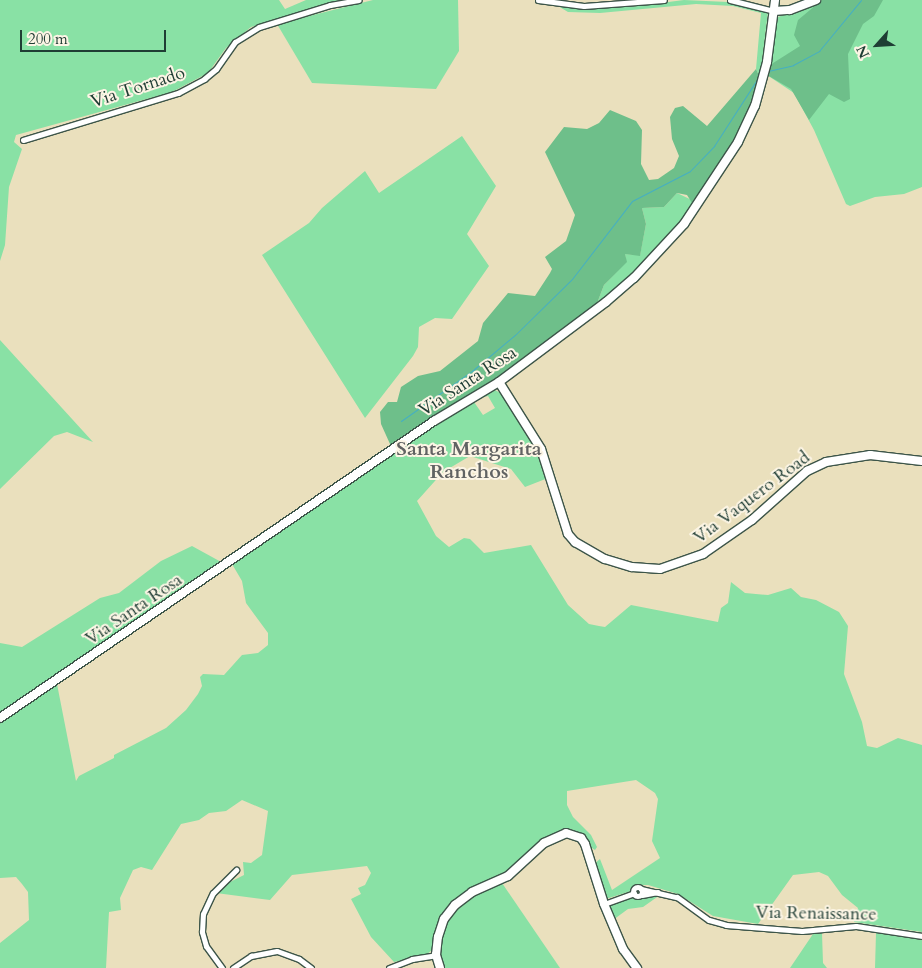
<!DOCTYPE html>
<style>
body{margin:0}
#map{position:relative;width:922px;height:968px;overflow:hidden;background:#eae0bd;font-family:Cardo,serif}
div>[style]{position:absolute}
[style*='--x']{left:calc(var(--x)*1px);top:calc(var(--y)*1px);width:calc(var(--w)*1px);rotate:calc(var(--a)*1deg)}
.green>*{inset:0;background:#89e1a5}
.forest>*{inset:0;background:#6ebf8a}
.stream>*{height:1px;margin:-0.5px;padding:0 0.5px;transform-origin:0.5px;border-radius:0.5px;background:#45afc3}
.roads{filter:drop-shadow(1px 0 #3d5549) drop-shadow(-1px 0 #3d5549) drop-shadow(0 1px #3d5549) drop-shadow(0 -1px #3d5549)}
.street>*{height:5px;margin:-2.5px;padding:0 2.5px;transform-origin:2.5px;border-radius:2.5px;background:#fff}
.street>.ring{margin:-2.5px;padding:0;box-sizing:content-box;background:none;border:5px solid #fff;border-radius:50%}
.secondary>*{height:8px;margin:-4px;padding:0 4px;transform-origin:4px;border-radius:4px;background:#fff}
span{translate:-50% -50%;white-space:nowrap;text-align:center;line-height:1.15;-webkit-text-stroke:4px #fcf5e5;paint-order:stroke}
.street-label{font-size:18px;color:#1f3d34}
.quarter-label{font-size:20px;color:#616363;font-weight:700}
.north{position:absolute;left:852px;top:20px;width:50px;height:50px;-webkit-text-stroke:4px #fcf5e5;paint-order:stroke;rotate:244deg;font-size:14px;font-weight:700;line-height:20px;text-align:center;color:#1f3d34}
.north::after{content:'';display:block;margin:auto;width:18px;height:22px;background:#1f3d34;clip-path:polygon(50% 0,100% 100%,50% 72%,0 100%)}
.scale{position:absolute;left:20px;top:30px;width:146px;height:22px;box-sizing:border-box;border:2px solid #1f3d34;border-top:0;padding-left:6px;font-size:15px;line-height:18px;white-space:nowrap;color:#1f3d34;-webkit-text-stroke:4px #fcf5e5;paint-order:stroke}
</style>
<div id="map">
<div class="green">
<div style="clip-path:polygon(0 0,279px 0,285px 9px,306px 0,340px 0,251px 27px,226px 48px,208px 73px,172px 92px,16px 135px,14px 142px,22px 149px,9px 187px,5px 245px,0 261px)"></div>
<div style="clip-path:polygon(373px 0,458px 0,459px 51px,436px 89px,312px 83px,277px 24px)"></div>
<div style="clip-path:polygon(684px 0,728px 2px,768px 12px,760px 78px,756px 69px,761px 13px,733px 6px,696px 4px,600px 13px,568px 12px,558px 6px,629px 7px)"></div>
<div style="clip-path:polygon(822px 0,922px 0,922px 187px,904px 194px,875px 197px,850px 206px,846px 204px,814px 130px,794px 93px,767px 75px,778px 17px)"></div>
<div style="clip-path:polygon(462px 136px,496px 186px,467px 234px,489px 266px,452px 319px,435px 318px,419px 327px,418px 347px,413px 356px,365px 418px,262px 255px,309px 223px,322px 208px,365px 171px,379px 193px)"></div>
<div style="clip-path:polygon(677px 193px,696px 202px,686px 216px,644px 266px,596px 306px,604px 285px,626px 262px,625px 254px,640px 255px,646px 224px,642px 208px,664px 207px)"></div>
<div style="clip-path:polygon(0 340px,93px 442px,67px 432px,54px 436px,0 489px)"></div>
<div style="clip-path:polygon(495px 390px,502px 394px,530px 439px,548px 478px,525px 487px,511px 469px,470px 456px,443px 472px,417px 501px,436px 536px,449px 547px,464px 538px,470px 539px,484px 553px,531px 545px,568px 605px,589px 624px,599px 626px,605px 627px,631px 605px,718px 622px,721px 608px,728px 603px,731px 582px,745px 593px,768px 595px,791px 588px,801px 597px,816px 600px,839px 612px,848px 626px,844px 674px,862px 722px,867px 746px,877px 748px,898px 738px,922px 745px,922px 932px,854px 922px,858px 908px,842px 895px,828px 876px,819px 872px,793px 875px,758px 924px,713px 916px,678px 894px,648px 885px,636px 885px,631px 891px,606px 899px,594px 864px,600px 859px,612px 890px,660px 858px,652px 841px,658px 799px,655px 793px,636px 780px,567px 791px,567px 805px,573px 817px,591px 835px,597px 847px,595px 850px,564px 830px,552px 834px,512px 870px,455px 900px,432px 950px,426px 955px,394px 962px,371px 937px,351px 899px,361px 894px,358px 888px,365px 885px,371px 873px,367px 866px,292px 875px,270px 900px,216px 893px,224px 885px,244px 875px,243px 862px,251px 863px,262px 855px,268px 811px,242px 800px,226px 811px,209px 813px,199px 820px,181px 824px,152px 870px,141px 867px,133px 870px,120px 898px,121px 910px,109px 912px,106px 968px,0 968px,0 943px,29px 920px,28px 892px,22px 884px,16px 877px,0 878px,0 722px,57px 684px,76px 781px,79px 776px,114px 758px,114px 755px,166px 728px,186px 710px,198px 694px,202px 686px,200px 677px,203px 674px,224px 675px,242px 655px,258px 653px,268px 645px,268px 633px,246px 603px,242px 581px,232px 564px,459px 410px,474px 402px,483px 415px,495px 408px,488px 396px,480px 398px)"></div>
<div style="clip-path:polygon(192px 546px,223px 563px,0 714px,0 643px,22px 647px,100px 598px,119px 593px,161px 561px)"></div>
<div style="clip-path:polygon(502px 883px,560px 968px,443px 968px,439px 954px,441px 937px,448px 918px,469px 898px)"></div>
<div style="clip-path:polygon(660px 895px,643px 907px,628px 909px,613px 920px,609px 908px,611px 904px,632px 896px,639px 899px)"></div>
<div style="clip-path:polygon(822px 933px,823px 963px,827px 968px,790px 968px,813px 934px)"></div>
<div style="clip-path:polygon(876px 933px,922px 940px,922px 968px,875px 968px)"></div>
</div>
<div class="forest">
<div style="clip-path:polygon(822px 0,883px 0,874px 16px,863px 24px,848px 54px,850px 99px,844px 102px,829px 94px,809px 120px,791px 89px,767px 75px,770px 65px,800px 46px,794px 35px,798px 20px)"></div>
<div style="clip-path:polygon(756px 69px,760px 78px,738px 137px,696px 202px,692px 203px,687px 195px,677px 193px,664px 207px,642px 208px,646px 224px,640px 256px,625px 254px,627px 262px,604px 285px,596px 306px,499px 377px,396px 444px,390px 444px,381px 424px,380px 412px,388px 402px,397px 402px,401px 387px,418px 376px,440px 371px,478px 341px,483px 323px,508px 293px,535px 296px,550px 273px,552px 269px,545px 257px,566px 241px,575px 215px,545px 152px,564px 127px,587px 129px,599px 123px,610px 110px,636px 121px,642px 130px,641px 164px,649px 180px,658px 179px,674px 168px,679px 156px,672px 139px,670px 117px,675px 108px,683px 106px,707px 126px)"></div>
</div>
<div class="stream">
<div style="--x:768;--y:71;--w:26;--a:-13"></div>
<div style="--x:793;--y:65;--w:30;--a:-28"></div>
<div style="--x:819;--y:51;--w:66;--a:-50.5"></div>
<div style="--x:401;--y:421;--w:87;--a:-35.2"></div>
<div style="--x:472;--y:371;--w:57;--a:-40.1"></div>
<div style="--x:516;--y:334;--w:78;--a:-44.5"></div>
<div style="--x:572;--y:279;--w:98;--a:-52.4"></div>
<div style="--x:632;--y:201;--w:65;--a:-27.3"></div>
<div style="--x:690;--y:171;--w:35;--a:-46"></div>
<div style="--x:714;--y:146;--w:85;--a:-57.1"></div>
</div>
<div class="roads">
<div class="street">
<div style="--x:538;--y:0;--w:46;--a:7.4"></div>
<div style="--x:584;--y:6;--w:80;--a:-4.3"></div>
<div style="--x:730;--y:0;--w:45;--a:14"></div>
<div style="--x:23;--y:140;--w:162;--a:-16.9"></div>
<div style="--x:178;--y:93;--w:30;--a:-28"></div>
<div style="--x:204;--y:79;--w:16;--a:-40"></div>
<div style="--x:216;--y:69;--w:33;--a:-55"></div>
<div style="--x:235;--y:42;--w:28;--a:-32"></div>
<div style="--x:259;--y:27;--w:74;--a:-17.2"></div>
<div style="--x:330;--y:5;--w:29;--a:-10"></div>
<div class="ring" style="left:633.5px;top:887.5px;width:4px;height:4px"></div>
<div style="--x:641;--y:889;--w:37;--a:13"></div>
<div style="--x:677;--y:897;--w:39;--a:36"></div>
<div style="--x:709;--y:920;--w:18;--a:16"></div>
<div style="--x:726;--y:925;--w:76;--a:4.5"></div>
<div style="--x:802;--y:931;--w:54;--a:-5.3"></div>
<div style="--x:856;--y:926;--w:67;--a:8.6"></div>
<div style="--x:642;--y:895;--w:16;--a:-11"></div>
<div style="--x:604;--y:904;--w:32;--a:-20"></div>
<div style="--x:222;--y:968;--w:27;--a:-126"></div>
<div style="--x:206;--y:946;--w:15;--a:-106"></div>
<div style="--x:202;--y:932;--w:18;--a:-87"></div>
<div style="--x:203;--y:914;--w:23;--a:-65"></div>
<div style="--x:213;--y:893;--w:33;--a:-45"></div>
<div style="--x:233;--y:968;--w:22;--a:-34"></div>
<div style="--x:251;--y:956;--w:26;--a:-11"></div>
<div style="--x:277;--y:951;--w:23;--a:20"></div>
<div style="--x:299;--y:959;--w:15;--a:37"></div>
<div style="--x:389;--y:968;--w:25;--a:-21"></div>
<div style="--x:412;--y:959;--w:24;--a:-9"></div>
</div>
<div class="secondary">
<div style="--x:774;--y:11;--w:16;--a:-4"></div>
<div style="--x:790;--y:10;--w:28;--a:-21"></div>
<div style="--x:499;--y:382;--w:79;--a:57.9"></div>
<div style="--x:541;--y:449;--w:89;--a:72.4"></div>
<div style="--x:568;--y:534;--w:11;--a:49"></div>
<div style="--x:575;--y:542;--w:34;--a:30"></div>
<div style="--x:605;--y:559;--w:28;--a:17"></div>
<div style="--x:632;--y:567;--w:28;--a:4"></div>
<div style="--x:660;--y:569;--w:46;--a:-19.2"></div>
<div style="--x:703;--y:554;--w:60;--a:-34.8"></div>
<div style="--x:752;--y:520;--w:74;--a:-41.7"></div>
<div style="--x:807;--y:471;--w:21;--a:-25"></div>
<div style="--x:826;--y:462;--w:45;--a:-9"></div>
<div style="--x:870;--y:455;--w:52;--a:6.6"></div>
<div style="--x:0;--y:718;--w:526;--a:-34.39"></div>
<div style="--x:434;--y:421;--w:76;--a:-31"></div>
<div style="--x:499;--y:382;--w:134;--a:-36.8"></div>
<div style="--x:606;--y:302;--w:37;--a:-41"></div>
<div style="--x:634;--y:278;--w:74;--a:-47.2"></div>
<div style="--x:684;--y:224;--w:98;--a:-56.6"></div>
<div style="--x:738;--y:142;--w:40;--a:-65"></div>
<div style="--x:755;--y:106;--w:46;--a:-74.7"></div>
<div style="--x:767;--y:62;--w:63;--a:-82.6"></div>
<div style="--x:440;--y:968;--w:14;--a:-107"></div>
<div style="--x:436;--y:955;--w:18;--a:-84"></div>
<div style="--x:438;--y:937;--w:19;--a:-72"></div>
<div style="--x:444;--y:919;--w:18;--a:-52"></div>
<div style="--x:455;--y:905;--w:21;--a:-37"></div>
<div style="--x:472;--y:892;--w:39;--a:-24"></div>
<div style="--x:508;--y:876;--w:49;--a:-42.5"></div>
<div style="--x:544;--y:843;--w:24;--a:-24"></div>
<div style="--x:566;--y:833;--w:16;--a:18"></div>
<div style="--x:581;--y:838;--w:7;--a:56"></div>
<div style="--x:585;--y:844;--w:63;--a:72.4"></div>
<div style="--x:604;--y:904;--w:49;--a:67.1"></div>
<div style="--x:623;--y:949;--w:24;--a:54"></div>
</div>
</div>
<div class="street-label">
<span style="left:138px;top:88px;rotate:-18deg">Via Tornado</span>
<span style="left:468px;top:382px;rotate:-33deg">Via Santa Rosa</span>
<span style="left:752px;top:498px;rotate:-37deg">Via Vaquero Road</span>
<span style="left:134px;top:610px;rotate:-34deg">Via Santa Rosa</span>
<span style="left:816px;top:914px;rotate:1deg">Via Renaissance</span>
</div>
<div class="quarter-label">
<span style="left:469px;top:460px">Santa Margarita<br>Ranchos</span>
</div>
<div class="north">N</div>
<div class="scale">200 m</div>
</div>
